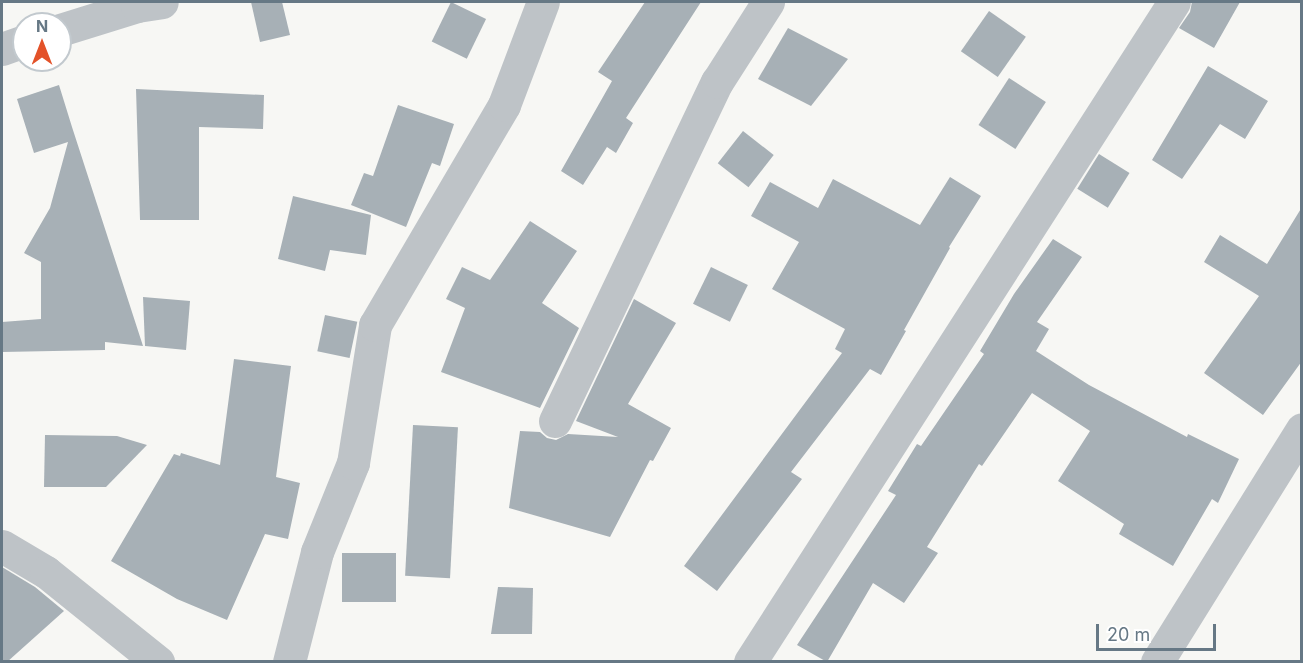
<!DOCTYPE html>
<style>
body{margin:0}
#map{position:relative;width:1303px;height:663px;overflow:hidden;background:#f7f7f4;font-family:Inter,sans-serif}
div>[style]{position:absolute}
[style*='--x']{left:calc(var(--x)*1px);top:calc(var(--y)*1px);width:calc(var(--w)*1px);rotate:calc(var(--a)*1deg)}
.building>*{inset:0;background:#a7b0b6;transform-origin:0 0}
.street>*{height:33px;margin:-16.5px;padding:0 16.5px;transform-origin:16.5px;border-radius:16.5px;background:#bec3c7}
span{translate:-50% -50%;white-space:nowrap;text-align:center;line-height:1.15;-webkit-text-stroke:6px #fff;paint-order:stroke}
.frame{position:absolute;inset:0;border:3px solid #667885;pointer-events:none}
.north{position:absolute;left:12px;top:12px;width:60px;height:60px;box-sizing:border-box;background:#fff;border:2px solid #c2c9ce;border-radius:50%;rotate:0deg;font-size:16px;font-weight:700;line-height:24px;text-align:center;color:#667885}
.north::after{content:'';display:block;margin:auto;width:21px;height:27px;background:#e35229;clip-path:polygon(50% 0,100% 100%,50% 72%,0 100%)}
.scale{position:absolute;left:1096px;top:624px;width:120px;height:27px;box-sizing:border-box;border:3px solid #667885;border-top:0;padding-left:8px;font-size:18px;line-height:21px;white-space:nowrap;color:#667885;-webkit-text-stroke:4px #fff;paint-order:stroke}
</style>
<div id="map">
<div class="building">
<div style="clip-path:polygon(251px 2px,282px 2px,290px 35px,260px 42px)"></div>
<div style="left:451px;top:2px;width:39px;height:44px;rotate:26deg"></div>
<div style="clip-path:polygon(645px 2px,701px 2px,626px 118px,633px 123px,616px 153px,607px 147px,583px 185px,561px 171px,612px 81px,598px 72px)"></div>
<div style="clip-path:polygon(1192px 2px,1240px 2px,1214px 48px,1179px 28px,1190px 12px)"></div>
<div style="left:989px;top:11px;width:45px;height:49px;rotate:35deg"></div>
<div style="clip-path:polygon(788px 28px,848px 59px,811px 106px,758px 79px)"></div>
<div style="clip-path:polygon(1208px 66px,1268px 101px,1245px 139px,1220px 124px,1182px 179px,1152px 160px)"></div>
<div style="left:1009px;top:78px;width:44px;height:56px;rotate:33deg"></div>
<div style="clip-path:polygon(59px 85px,72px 127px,143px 346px,105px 342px,105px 350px,2px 352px,2px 322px,41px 319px,41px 262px,24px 253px,50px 208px,68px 142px,34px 153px,17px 99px)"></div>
<div style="clip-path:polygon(136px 89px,264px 95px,263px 129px,199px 127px,199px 220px,140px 220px)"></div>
<div style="clip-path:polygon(398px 105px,454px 124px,440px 166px,432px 163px,406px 227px,351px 205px,364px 173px,373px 176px)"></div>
<div style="left:743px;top:131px;width:39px;height:41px;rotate:38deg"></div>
<div style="left:1099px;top:154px;width:36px;height:41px;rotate:32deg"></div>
<div style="clip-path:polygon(950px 177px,981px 196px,949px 247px,950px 248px,904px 330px,906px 331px,881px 375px,870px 369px,791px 472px,802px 479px,717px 591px,684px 566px,842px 353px,835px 349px,845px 329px,772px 289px,799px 242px,751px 216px,770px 182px,818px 208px,833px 179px,920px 225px)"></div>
<div style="clip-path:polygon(293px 196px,371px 215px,366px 255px,330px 250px,325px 271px,278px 259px)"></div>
<div style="clip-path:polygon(1302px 207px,1302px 361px,1263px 415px,1204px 373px,1259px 296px,1204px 262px,1220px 235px,1267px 264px)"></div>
<div style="clip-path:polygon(530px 221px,577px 251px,542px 303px,579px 328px,540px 408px,441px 372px,465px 308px,446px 299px,462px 267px,490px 280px)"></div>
<div style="clip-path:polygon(1053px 239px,1082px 257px,1037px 322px,1049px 329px,1036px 351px,1089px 385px,1187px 437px,1188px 434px,1239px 459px,1218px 503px,1212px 499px,1173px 566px,1119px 534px,1124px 524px,1058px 481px,1090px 431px,1032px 393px,982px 466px,979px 464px,927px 547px,938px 553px,904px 603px,873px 583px,827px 662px,797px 645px,896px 495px,888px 491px,917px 444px,921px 446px,984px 354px,980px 351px,1014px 294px)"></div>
<div style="left:711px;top:267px;width:41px;height:41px;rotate:26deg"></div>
<div style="clip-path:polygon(143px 297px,190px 301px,186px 350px,145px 346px)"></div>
<div style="clip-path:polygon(634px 299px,676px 323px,628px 404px,671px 428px,653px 461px,650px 460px,610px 537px,509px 508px,520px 431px,540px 432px,547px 438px,556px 440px,568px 434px,618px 437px,576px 421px)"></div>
<div style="left:325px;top:315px;width:33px;height:37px;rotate:12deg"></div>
<div style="clip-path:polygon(234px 359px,291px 366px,276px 477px,300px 483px,288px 539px,265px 534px,227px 620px,177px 599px,111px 561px,174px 454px,180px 456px,181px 453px,220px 465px)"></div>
<div style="left:413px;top:425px;width:45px;height:151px;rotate:3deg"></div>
<div style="clip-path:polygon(45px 435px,117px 436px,147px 445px,106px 487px,44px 487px)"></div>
<div style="left:342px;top:553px;width:54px;height:49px"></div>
<div style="clip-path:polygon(2px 567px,35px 587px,64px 611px,7px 662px,2px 662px)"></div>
<div style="clip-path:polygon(498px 587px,533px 588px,532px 634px,491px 634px)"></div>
</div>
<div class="street">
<div style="--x:60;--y:30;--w:81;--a:-17.3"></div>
<div style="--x:137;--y:6;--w:25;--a:-9"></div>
<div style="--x:2;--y:49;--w:23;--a:-20"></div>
<div style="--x:555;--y:421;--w:376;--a:-64.5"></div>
<div style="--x:717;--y:82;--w:95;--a:-57.5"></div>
<div style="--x:2;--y:546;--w:51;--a:30.6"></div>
<div style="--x:46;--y:572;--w:144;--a:38.8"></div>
<div style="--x:289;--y:662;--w:114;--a:-75.7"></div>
<div style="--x:317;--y:552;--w:96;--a:-68"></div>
<div style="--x:353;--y:463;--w:140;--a:-80.9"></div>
<div style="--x:375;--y:325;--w:255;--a:-59.6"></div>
<div style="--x:504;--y:105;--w:110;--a:-69.3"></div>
<div style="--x:750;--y:662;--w:784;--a:-57.28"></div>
<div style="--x:1157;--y:662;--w:274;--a:-58.1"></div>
</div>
<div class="frame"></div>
<div class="north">N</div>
<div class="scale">20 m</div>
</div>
